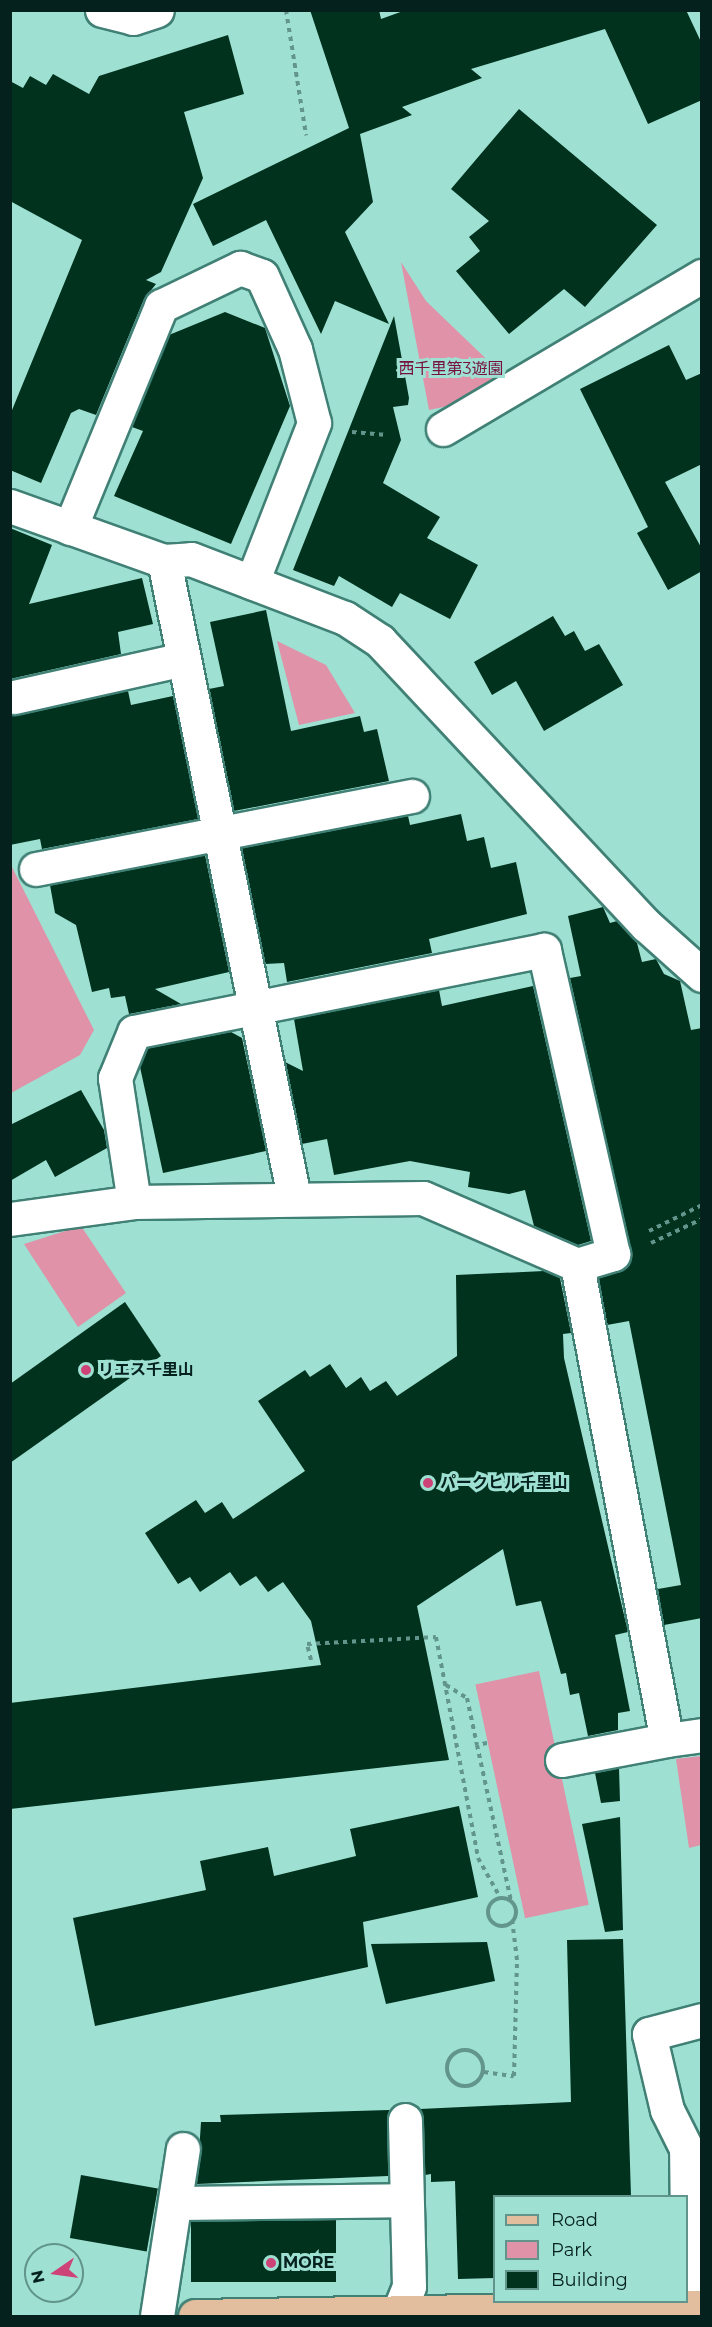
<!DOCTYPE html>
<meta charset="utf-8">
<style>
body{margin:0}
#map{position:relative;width:712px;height:2327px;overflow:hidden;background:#9ee0d2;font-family:Montserrat,"Noto Sans JP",sans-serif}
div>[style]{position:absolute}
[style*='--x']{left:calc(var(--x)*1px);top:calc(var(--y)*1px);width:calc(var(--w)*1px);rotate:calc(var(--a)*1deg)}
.green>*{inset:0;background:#df92a8;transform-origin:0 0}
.building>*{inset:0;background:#00321e;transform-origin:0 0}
.path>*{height:4px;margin-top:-2px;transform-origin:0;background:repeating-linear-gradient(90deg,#62958b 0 4.5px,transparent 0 9px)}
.path>.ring{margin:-2px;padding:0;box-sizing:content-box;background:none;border:4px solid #62958b;border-radius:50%}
.roads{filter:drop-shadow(2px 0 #408075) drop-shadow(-2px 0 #408075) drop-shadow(0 2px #408075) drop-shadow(0 -2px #408075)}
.minor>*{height:33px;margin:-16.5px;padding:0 16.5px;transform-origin:16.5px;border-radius:16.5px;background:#fff}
.major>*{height:33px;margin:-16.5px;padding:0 16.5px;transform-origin:16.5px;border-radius:16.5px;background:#e2be9f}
.dots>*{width:16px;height:16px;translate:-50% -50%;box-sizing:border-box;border:3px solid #9ee0d2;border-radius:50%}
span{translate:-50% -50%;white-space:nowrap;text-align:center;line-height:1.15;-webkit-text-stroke:6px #9ee0d2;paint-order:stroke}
.park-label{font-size:16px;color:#760f3d}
.poi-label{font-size:16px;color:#05211d;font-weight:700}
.left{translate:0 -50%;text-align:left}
.frame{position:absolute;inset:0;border:12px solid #05211d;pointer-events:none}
.legend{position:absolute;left:493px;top:2195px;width:195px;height:108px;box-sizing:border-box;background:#9ee0d2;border:2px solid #61948a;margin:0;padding:8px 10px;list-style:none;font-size:18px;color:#05211d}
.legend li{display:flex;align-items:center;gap:12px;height:30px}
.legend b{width:30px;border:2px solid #61948a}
.north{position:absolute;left:24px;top:2243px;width:60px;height:60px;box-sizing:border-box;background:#9ee0d2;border:2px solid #61948a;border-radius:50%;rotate:257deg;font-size:16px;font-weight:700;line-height:24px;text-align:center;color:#05211d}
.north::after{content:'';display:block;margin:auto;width:21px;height:27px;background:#cd4277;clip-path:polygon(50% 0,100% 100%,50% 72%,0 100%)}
</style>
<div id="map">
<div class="green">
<div style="clip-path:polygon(401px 262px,426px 301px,504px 376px,448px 406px,429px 410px)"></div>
<div style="clip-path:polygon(277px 641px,326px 665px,355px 713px,299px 725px)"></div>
<div style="clip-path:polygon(11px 865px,94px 1030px,80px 1055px,11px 1093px)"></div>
<div style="clip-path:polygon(81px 1226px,126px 1293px,78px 1327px,24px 1244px)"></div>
<div style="left:539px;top:1671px;width:239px;height:65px;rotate:78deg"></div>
<div style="clip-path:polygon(701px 1756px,701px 1845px,689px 1848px,676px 1759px)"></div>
</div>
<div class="building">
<div style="clip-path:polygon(310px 10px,379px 10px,381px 19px,406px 10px,686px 10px,702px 44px,702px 100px,648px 124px,605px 29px,471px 69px,482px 78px,402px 107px,412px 115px,360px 134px,373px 202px,345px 232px,389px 324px,335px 301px,321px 334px,266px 220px,213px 246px,193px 204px,349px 128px)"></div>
<div style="clip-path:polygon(228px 35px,244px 94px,184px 112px,203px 178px,161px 272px,146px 280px,156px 284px,144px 299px,96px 415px,79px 409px,71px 413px,41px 483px,10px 470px,10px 415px,82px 240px,10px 201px,10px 81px,23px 88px,30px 76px,46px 85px,53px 74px,89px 94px,99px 76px)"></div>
<div style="clip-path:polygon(519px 109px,657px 225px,585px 307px,564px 289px,509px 334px,456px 271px,480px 251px,469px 237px,489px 221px,451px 189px)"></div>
<div style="clip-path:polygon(225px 312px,265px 328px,290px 406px,231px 544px,114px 496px,143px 431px,132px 427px,169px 335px)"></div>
<div style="clip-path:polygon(394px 316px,409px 398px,408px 405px,393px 407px,401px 440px,383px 483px,440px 517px,427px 538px,478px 565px,450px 619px,400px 593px,392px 607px,339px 576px,334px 586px,293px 570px)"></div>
<div style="clip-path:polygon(669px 345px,686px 380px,702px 373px,702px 464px,665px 482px,702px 549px,702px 571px,668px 590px,637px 533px,648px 527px,580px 389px)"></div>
<div style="clip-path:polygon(10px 528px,52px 545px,29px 604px,142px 578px,153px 624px,118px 632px,121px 654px,10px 679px)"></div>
<div style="clip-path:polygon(266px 610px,291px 731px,360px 716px,364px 732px,377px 729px,389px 781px,234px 811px,209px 689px,224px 686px,210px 622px)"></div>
<div style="clip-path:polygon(553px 616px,565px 636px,574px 631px,585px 651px,599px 644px,623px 685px,544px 731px,516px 681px,492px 695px,474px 662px)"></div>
<div style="clip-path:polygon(128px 691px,131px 705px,173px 696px,198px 819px,42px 849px,40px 839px,10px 845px,10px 715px)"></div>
<div style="clip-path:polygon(461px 814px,467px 841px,484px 837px,491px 868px,516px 862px,527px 914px,429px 939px,432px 953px,287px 982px,284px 963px,265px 964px,242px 848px,408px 816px,410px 825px)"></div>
<div style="clip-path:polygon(205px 855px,229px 972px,155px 989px,181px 1004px,129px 1014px,125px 996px,111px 998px,109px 988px,92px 992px,76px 925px,55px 913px,50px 885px)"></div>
<div style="clip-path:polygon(603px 907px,610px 923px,617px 921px,637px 943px,642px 962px,656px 959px,664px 974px,680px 981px,691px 1030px,702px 1028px,702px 1618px,664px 1625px,658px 1589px,681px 1585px,629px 1321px,607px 1325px,599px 1278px,626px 1267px,631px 1250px,570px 978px,581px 976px,568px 916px)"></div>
<div style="clip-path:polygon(533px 986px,591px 1241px,578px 1245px,534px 1226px,525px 1190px,509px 1194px,468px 1187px,470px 1172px,410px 1161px,334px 1175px,327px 1139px,302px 1144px,285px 1062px,303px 1071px,294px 1019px,439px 990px,442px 1006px)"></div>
<div style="clip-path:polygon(231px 1032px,242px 1038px,266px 1151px,163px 1173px,140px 1067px,148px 1048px)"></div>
<div style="clip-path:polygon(81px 1090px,104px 1130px,107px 1148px,55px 1177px,46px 1160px,10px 1181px,10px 1125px)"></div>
<div style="clip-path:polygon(544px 1271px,560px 1278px,571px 1333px,563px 1334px,564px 1358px,628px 1632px,615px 1635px,630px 1711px,618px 1713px,618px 1730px,588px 1736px,579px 1693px,570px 1695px,566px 1673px,561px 1674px,541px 1601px,516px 1606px,503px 1549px,417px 1606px,449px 1760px,10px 1809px,10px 1703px,321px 1665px,311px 1621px,283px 1582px,268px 1592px,256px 1576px,240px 1586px,230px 1572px,200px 1592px,190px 1577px,178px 1584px,145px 1533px,196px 1500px,205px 1513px,222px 1502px,233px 1519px,305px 1471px,258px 1401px,305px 1370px,310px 1377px,330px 1364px,346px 1388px,361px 1377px,370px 1391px,386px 1381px,397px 1396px,457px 1356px,456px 1275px)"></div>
<div style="clip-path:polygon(125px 1302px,161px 1356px,10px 1463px,10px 1384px)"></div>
<div style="clip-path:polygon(619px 1768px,620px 1801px,601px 1803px,595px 1773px)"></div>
<div style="clip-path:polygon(459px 1806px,478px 1897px,363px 1922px,368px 1967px,95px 2026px,73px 1918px,206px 1890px,200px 1861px,268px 1847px,274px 1876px,356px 1856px,350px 1829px)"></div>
<div style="clip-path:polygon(620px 1817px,623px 1930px,605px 1932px,582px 1824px)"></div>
<div style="clip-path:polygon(623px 1939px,631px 2196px,495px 2196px,495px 2278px,458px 2279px,455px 2181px,431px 2182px,431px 2174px,425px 2175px,420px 2109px,571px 2102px,567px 1940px)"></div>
<div style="clip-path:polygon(487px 1942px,495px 1981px,386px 2004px,371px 1944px)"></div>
<div style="clip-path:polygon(389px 2110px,388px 2176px,197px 2184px,201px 2122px,221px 2122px,220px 2115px)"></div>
<div style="left:81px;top:2175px;width:78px;height:64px;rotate:10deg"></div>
<div style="left:336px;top:2220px;width:62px;height:145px;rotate:90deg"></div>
</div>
<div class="path">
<div style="--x:286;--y:10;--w:127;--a:80.9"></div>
<div style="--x:352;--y:432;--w:32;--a:5"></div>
<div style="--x:649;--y:1231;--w:59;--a:-26.1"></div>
<div style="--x:651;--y:1243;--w:56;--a:-25.2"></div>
<div style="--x:311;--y:1660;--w:16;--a:-104"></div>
<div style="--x:307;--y:1644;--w:129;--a:-3.1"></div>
<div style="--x:436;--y:1637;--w:225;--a:79.2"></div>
<div style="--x:478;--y:1858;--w:45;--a:60.6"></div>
<div style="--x:446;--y:1685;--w:25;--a:32"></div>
<div style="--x:467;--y:1698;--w:48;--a:78"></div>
<div style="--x:487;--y:1743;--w:10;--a:169"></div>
<div style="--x:477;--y:1745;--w:160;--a:77.7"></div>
<div class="ring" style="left:488px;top:1898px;width:24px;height:24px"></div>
<div class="ring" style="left:447px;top:2050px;width:32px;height:32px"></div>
<div style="--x:484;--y:2072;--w:30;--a:8"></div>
<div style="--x:514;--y:2076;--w:116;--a:-88.5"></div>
<div style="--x:517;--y:1960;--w:38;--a:-97"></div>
</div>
<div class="roads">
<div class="minor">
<div style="--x:102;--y:10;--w:32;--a:14"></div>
<div style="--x:133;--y:18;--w:25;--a:-18"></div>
<div style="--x:443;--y:429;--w:301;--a:-30.6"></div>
<div style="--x:10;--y:506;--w:164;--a:19.7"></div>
<div style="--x:164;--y:561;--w:27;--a:-4"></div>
<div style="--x:191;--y:559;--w:165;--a:21"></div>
<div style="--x:345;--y:618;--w:42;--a:33.3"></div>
<div style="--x:380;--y:641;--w:389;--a:46.9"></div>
<div style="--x:646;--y:925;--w:75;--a:41.8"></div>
<div style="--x:70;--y:528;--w:240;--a:-67.7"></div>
<div style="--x:161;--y:306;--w:88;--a:-25.7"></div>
<div style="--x:240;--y:268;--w:23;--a:20"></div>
<div style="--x:262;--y:276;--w:80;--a:65.7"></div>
<div style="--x:295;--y:349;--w:76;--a:75.6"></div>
<div style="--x:314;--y:423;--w:171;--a:111.3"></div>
<div style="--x:164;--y:561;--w:649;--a:78.45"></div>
<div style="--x:14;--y:697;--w:174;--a:-12.6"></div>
<div style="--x:36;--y:869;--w:383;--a:-11"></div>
<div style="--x:10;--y:1219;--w:125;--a:-7.8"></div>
<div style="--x:134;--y:1202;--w:289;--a:-0.8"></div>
<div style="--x:423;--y:1198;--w:168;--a:23.5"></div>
<div style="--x:577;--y:1265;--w:38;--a:-17"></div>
<div style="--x:613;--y:1254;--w:312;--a:-102.8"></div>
<div style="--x:544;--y:950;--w:418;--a:168.7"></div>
<div style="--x:134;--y:1032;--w:50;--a:112.4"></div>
<div style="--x:115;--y:1078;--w:125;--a:81.3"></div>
<div style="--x:577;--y:1265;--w:483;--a:79.3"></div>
<div style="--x:667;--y:1740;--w:35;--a:-8"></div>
<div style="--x:562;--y:1760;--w:107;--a:-10.8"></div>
<div style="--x:175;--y:2203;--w:231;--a:-0.7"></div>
<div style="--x:688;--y:2307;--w:159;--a:-90.7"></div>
<div style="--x:686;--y:2148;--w:42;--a:-116.6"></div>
<div style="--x:667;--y:2110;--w:78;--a:-103.3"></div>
<div style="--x:649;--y:2034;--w:55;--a:-14.8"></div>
<div style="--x:157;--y:2316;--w:169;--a:-81.2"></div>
<div style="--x:397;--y:2316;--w:32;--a:-68"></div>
<div style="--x:409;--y:2286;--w:166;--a:-91.4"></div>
</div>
<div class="major">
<div style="--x:195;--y:2316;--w:507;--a:-1.02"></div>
</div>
</div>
<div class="dots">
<div style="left:86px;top:1370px;background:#cd4277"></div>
<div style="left:428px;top:1483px;background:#cd4277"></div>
<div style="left:271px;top:2263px;background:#cd4277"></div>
</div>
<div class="park-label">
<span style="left:451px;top:369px">西千里第3遊園</span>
</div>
<div class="poi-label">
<span class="left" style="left:98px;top:1370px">リエス千里山</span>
<span class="left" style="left:440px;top:1483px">パークヒル千里山</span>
<span class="left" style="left:283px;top:2263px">MORE</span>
</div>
<div class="frame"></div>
<ul class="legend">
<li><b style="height:8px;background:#e2be9f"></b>Road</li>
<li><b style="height:16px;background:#df92a8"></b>Park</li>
<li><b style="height:16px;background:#00321e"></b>Building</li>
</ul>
<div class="north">N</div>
</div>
